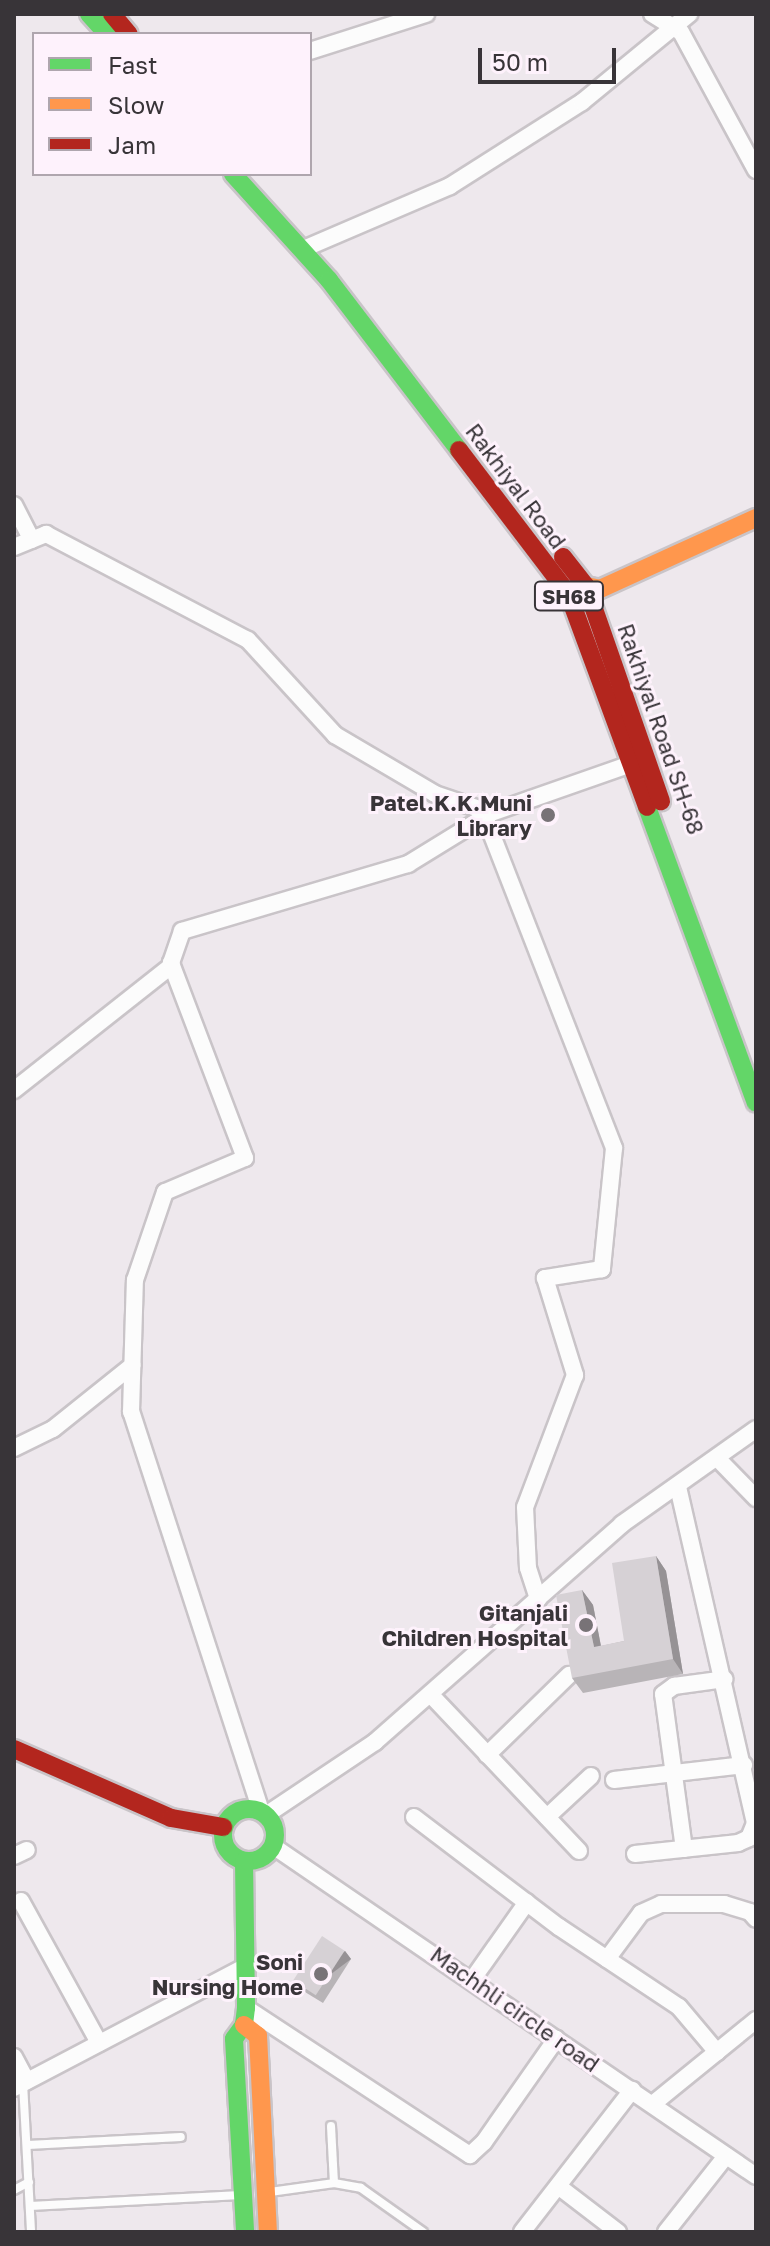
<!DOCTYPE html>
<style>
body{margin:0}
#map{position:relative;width:770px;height:2246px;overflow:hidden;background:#eee8ed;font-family:"Golos Text",sans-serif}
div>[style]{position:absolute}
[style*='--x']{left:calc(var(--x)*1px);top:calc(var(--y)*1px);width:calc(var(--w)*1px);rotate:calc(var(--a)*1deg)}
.roads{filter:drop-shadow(2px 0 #c9c4c8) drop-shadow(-2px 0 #c9c4c8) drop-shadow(0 2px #c9c4c8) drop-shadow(0 -2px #c9c4c8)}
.lane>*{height:8px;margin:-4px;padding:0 4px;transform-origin:4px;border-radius:4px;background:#fcfcfc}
.street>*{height:16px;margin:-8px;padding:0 8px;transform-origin:8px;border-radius:8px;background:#fcfcfc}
.fast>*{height:18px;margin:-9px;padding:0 9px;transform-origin:9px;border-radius:9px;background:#63d668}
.fast>.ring{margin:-9px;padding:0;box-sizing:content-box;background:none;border:18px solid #63d668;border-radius:50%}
.slow>*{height:18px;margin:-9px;padding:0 9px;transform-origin:9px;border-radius:9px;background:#ff974d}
.jam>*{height:18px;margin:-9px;padding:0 9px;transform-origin:9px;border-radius:9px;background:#b3261e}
.wall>*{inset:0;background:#b8b4b7}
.shaded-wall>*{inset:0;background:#969295;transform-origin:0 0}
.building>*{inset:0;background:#d6d1d5;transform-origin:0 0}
.dots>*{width:22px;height:22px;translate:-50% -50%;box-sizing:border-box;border:4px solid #fef2fc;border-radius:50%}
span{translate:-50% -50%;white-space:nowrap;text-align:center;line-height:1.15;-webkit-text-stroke:6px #fef2fc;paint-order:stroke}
.shield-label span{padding:2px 6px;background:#fef2fc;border:2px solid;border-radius:6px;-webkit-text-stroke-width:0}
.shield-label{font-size:20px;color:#383438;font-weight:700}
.street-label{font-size:22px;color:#383438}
.poi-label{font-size:22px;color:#383438;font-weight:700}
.right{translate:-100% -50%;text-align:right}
.frame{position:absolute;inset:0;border:16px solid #383438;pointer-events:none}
.legend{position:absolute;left:32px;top:32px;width:280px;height:144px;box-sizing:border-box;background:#fef2fc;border:2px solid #afa6ae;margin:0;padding:10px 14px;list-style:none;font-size:24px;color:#383438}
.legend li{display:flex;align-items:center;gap:16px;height:40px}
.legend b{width:40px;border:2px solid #afa6ae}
.scale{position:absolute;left:478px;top:48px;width:138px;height:36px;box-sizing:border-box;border:4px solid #383438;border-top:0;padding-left:10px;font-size:24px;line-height:28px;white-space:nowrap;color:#383438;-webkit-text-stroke:6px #fef2fc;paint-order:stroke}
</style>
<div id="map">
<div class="roads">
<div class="lane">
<div style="--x:23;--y:2083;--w:149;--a:86.9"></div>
<div style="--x:331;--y:2126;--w:57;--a:87"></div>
<div style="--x:28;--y:2145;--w:153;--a:-3"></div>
<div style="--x:14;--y:2190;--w:17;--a:-28"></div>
<div style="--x:270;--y:2192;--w:65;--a:-8"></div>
<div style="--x:334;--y:2183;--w:27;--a:10"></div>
<div style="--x:361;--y:2188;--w:76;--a:35.4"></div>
<div style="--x:30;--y:2206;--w:211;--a:-3"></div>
</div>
<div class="street">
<div style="--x:652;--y:14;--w:34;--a:32"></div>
<div style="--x:681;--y:32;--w:157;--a:61.5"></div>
<div style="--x:310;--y:51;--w:122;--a:-17.7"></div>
<div style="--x:301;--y:250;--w:162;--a:-23.2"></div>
<div style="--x:450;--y:186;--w:156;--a:-32.5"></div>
<div style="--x:582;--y:102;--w:139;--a:-39.4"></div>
<div style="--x:14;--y:505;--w:39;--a:63"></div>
<div style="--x:14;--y:547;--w:35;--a:-22"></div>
<div style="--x:46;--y:534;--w:228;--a:27.7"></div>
<div style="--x:248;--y:640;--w:129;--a:47.5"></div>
<div style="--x:335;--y:735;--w:116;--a:30.5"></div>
<div style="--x:435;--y:794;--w:59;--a:18.7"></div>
<div style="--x:485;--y:817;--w:355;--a:68.7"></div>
<div style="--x:614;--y:1148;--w:122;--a:95.7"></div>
<div style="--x:602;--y:1269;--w:58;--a:171"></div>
<div style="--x:545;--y:1278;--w:102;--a:72.8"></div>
<div style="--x:575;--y:1375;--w:141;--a:110.7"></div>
<div style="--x:525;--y:1507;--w:61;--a:87.2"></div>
<div style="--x:528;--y:1568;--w:33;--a:72"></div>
<div style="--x:14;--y:1090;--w:201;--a:-38.3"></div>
<div style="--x:14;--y:1448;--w:43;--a:-26"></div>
<div style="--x:53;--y:1429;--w:102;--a:-38.7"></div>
<div style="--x:717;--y:1458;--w:56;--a:45.7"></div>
<div style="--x:431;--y:1695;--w:215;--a:46.5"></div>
<div style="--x:487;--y:1755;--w:115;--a:-44.3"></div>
<div style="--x:614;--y:1780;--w:131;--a:-6.6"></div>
<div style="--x:261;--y:1811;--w:420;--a:-108"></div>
<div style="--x:131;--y:1412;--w:132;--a:-88.3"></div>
<div style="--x:135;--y:1280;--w:93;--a:-71.2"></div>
<div style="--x:165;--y:1192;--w:87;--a:-23"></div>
<div style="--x:245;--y:1158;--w:209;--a:-110.8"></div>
<div style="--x:171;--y:963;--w:34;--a:-71"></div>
<div style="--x:182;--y:931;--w:236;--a:-16.5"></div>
<div style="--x:408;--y:864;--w:97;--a:-31.6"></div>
<div style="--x:491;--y:813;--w:155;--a:-19.3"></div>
<div style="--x:266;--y:1815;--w:131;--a:-33.8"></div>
<div style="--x:375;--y:1742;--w:329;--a:-41.4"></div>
<div style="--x:622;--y:1524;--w:164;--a:-35.3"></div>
<div style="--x:414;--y:1817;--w:182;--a:37.2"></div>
<div style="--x:559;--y:1927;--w:144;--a:33.7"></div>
<div style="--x:679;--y:2007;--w:59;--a:49.8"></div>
<div style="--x:547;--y:1817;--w:60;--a:-43"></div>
<div style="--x:273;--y:1846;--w:585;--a:34.34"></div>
<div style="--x:684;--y:1849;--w:156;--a:-97.7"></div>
<div style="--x:663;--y:1694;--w:14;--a:-36"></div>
<div style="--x:674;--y:1686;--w:51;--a:-7.8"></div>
<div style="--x:635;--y:1854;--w:104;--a:-6.1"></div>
<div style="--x:738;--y:1843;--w:12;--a:-24"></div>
<div style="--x:749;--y:1838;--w:16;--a:-68"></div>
<div style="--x:755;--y:1823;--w:346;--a:-102.9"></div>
<div style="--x:14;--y:1856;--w:14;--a:-25"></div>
<div style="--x:21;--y:1901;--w:162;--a:61.2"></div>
<div style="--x:607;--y:1959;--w:57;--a:-53.5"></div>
<div style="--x:641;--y:1913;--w:22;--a:-24"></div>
<div style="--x:661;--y:1904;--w:63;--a:0"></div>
<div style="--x:724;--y:1904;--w:27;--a:17"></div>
<div style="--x:750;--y:1912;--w:9;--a:49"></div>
<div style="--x:472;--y:1980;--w:95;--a:-54.8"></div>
<div style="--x:246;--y:2008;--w:268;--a:33.3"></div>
<div style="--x:470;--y:2155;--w:19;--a:-43"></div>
<div style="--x:484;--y:2142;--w:126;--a:-55"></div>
<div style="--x:14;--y:2057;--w:27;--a:62"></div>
<div style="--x:14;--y:2088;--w:259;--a:-27.7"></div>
<div style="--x:654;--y:2103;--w:132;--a:-39.1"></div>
<div style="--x:558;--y:2186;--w:76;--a:37.5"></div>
<div style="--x:522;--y:2232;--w:180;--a:-52.2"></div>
<div style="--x:666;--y:2232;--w:97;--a:-51.7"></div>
</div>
<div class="fast">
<div style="--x:89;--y:14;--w:27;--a:48"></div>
<div style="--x:233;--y:174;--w:143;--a:47.8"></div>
<div style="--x:329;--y:280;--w:214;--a:52.6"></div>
<div style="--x:647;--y:807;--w:315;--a:69.8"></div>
<div class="ring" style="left:223px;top:1809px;width:34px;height:34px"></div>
<div style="--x:244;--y:1861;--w:147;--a:89.2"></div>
<div style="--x:246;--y:2008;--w:17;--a:97"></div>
<div style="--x:244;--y:2025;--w:17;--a:126"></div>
<div style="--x:234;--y:2039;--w:193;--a:86.7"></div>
</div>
<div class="slow">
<div style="--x:571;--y:592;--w:16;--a:-22"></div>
<div style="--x:586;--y:586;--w:14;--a:12"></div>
<div style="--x:600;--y:589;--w:171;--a:-24.5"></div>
<div style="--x:244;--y:2025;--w:18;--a:38"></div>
<div style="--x:258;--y:2036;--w:196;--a:87.1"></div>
</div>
<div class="jam">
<div style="--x:112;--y:14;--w:26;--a:50"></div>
<div style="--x:459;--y:450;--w:180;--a:52.7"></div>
<div style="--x:568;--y:593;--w:228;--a:69.7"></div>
<div style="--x:563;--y:557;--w:37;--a:52"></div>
<div style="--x:586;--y:586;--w:228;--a:70.8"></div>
<div style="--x:14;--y:1749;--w:171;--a:23.7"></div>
<div style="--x:171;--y:1818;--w:53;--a:9.8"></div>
</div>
</div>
<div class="wall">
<div style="clip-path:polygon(656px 1556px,666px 1571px,683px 1674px,583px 1693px,572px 1678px,582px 1590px,593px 1605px,601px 1646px,624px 1641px)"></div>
<div style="clip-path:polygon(345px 1951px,351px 1959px,323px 2003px,300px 1989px,294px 1981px)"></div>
</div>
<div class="shaded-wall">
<div style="clip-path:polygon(656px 1556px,666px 1571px,683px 1674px,673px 1659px)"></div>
<div style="clip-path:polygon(582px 1590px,593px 1605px,604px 1662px,594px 1647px)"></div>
<div style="left:345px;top:1951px;width:10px;height:52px;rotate:53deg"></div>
</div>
<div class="building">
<div style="clip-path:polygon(656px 1556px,673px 1659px,572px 1678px,556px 1595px,582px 1590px,594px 1647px,624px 1641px,612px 1563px)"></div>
<div style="left:322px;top:1936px;width:27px;height:53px;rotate:33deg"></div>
</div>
<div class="dots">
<div style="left:548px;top:815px;background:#787377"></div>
<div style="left:586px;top:1625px;background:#787377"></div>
<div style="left:321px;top:1974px;background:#787377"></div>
</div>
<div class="shield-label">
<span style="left:569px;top:596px">SH68</span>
</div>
<div class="street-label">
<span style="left:516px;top:486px;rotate:53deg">Rakhiyal Road</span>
<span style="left:661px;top:729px;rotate:71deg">Rakhiyal Road SH-68</span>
<span style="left:515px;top:2009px;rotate:35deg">Machhli circle road</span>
</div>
<div class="poi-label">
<span class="right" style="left:532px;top:815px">Patel.K.K.Muni<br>Library</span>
<span class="right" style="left:568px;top:1625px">Gitanjali<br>Children Hospital</span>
<span class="right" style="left:303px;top:1974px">Soni<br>Nursing Home</span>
</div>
<div class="frame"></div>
<ul class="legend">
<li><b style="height:10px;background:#63d668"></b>Fast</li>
<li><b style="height:10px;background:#ff974d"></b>Slow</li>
<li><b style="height:10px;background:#b3261e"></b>Jam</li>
</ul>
<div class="scale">50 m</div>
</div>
